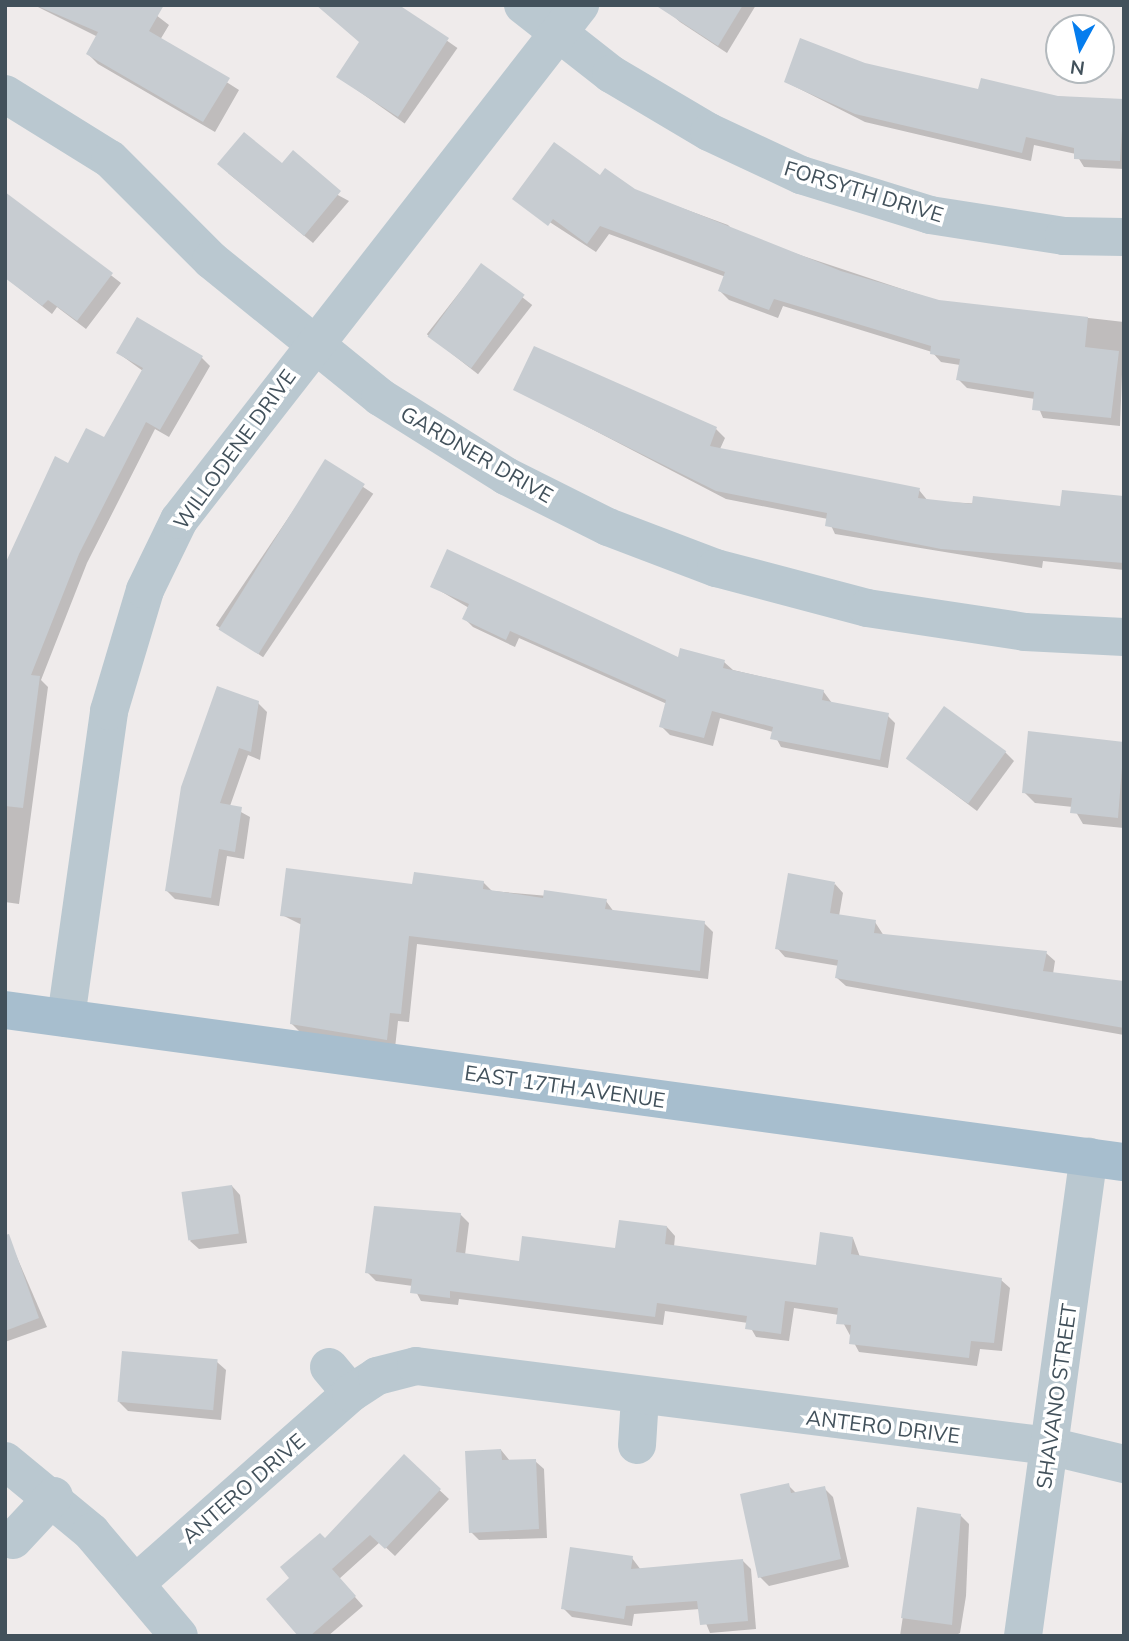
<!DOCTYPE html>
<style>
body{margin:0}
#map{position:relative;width:1129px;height:1641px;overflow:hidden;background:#efebeb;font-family:Mulish,sans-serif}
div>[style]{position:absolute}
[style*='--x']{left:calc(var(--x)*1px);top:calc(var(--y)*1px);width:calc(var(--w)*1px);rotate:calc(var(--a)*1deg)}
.shadow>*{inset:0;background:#0003;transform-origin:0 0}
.building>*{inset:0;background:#c7ccd1;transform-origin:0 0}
.minor>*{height:38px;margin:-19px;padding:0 19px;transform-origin:19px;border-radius:19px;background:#bac8d0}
.major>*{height:38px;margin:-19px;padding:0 19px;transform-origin:19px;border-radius:19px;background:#a7bece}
span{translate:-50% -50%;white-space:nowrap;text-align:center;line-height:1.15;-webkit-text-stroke:7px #fff;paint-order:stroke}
.street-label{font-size:21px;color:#42515b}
.frame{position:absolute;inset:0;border:7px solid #42515b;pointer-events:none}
.north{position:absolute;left:1045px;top:14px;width:70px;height:70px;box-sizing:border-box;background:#fff;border:2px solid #b3b9bd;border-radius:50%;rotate:188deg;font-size:19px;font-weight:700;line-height:28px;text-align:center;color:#42515b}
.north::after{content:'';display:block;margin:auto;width:24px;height:32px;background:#057dee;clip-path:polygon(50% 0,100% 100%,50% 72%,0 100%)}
</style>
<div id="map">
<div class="shadow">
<div style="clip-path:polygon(34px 5px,143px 5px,169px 25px,160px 40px,239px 90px,215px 132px,98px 64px,88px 54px,98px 37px)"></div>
<div style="left:396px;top:5px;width:75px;height:92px;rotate:35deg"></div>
<div style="clip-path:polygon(676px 5px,756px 5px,727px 53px,680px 22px,671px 14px)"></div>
<div style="clip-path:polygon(864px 65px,980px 91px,1124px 101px,1124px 169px,1084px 167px,1076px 154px,1034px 145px,1031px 161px,865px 122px,786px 82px)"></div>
<div style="clip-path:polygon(282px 165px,349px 201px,313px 243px,228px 173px)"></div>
<div style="clip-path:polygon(600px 178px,728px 225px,737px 234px,938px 301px,1124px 322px,1120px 426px,1043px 418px,1035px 399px,967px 388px,958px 379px,960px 365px,941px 362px,932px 352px,783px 306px,778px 318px,729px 300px,720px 291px,726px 277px,609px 234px,596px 252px,514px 199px)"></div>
<div style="clip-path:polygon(15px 201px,121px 283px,86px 329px,57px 307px,52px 314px,5px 277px)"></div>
<div style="left:481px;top:265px;width:65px;height:88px;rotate:38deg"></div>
<div style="clip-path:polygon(118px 353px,202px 358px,210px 366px,169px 437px,155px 429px,87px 563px,41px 680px,48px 687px,19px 904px,5px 902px,5px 608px,68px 465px,104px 439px,143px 371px)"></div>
<div style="clip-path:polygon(515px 389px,716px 429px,725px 438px,720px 449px,919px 490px,928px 501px,1062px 508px,1124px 498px,1124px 570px,1043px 561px,1042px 568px,835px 534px,828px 519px,726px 499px)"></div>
<div style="left:326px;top:462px;width:57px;height:197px;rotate:34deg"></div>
<div style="clip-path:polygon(432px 586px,679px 660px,724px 662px,733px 670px,823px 691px,832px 703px,886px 714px,895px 723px,888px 768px,781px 747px,773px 732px,720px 718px,713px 746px,670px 735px,661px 726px,667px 704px,519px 638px,515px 647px,473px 627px,464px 618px,469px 608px)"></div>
<div style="clip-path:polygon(258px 703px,267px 712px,260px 760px,248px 755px,230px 806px,250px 817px,244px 859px,227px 856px,219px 906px,175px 899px,166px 890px)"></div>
<div style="clip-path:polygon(1124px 743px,1124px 828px,1083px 824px,1073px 807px,1035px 803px,1024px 792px)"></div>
<div style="clip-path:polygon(1005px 752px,1014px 761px,977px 811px,908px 759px)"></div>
<div style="clip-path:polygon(483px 882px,492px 891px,606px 901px,614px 912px,704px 923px,713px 932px,708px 979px,417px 944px,409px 1022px,398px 1021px,395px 1048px,300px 1032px,291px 1023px,302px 925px,282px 915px,414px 886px)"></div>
<div style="clip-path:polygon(835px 884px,843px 893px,839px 916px,875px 922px,884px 936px,1046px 953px,1055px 961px,1053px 974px,1124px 982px,1124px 1035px,846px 986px,837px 978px,839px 966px,785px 957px,777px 948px)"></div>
<div style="clip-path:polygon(232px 1186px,240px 1195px,247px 1243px,199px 1249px,190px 1241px)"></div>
<div style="clip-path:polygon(460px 1214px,469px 1223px,465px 1255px,520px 1263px,617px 1250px,667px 1227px,675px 1236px,674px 1247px,817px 1267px,853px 1238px,860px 1257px,1001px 1280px,1010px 1288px,1002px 1351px,980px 1349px,977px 1366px,859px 1352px,839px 1315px,794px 1308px,789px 1341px,756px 1337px,748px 1323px,665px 1311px,663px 1325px,459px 1299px,458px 1305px,421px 1301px,413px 1286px,376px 1281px,367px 1272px)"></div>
<div style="clip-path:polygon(13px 1248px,47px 1327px,5px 1342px,5px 1251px)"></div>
<div style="clip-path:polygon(217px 1362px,226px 1370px,221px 1420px,128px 1411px,119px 1402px)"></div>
<div style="clip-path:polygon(501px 1450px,510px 1461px,535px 1461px,544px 1469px,547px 1538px,479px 1540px,471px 1532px)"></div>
<div style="clip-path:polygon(404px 1457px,449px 1499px,395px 1556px,380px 1542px,339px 1579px,363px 1606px,328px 1636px,300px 1636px,292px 1578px)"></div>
<div style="clip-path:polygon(788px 1485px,797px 1494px,824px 1488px,833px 1497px,849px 1567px,769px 1586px,760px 1577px)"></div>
<div style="clip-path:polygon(919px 1509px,960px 1515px,969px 1524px,966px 1596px,960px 1633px,954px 1636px,900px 1636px)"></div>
<div style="clip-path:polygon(632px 1558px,641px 1570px,742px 1560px,751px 1569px,756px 1629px,710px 1633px,700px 1609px,634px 1614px,632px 1626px,572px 1617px,563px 1608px)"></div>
</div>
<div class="building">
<div style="clip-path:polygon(35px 5px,164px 5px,149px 31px,230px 78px,203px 122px,86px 54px,98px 32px)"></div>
<div style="clip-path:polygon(316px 5px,399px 5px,449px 38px,398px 117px,336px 77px,359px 42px)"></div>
<div style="clip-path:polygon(655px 5px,743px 5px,718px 46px)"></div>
<div style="clip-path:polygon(800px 38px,865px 63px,978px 89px,981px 78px,1058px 96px,1124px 99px,1120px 161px,1074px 159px,1074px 148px,1026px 137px,1022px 153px,855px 114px,784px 82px)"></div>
<div style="clip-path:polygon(244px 132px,282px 163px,293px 150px,341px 191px,304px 236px,217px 164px)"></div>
<div style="clip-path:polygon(554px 142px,600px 175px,605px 168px,635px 189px,841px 271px,939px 300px,1088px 317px,1085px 347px,1119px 351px,1111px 418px,1032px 410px,1034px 392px,956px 380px,960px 359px,930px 354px,931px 346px,774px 299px,769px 310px,718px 291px,725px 272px,600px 226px,587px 244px,553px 219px,548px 226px,512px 199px)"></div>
<div style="clip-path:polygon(5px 192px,113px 273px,77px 321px,48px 300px,42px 306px,5px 278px)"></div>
<div style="left:481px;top:263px;width:54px;height:91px;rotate:36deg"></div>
<div style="clip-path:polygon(137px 317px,203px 356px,160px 430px,146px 422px,79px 554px,31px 675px,40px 676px,23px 808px,5px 806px,5px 564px,55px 456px,68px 463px,86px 428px,104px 437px,143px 368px,116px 353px)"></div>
<div style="clip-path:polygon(534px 346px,717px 427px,710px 446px,920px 488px,918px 498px,972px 504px,973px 496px,1060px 506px,1062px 490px,1124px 496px,1124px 563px,941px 549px,825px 526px,827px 513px,716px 491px,513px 390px)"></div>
<div style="left:325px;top:459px;width:47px;height:201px;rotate:32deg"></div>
<div style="clip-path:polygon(447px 549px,678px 657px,680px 648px,725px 660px,723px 668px,824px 690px,822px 700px,889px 713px,880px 760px,770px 739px,773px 727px,712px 711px,704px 738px,659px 727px,666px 700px,510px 631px,506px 640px,462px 619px,469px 604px,430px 587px)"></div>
<div style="clip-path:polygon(217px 686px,259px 701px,251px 752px,239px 748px,220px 803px,242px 807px,235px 852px,219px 849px,211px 898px,165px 891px,181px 787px)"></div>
<div style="left:944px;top:706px;width:77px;height:65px;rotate:36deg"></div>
<div style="clip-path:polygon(1028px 731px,1124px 742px,1118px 818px,1070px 813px,1072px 798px,1022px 793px)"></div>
<div style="clip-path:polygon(286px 868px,412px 884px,414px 872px,484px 881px,483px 889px,543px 898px,544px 890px,607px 899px,605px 909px,705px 921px,700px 971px,409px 936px,401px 1014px,390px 1013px,387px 1040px,290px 1024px,301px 918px,280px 916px)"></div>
<div style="clip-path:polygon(788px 873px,835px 882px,830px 913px,876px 920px,874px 933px,1047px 951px,1043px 971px,1124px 981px,1124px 1028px,835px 978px,838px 960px,775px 949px)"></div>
<div style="left:232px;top:1185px;width:49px;height:51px;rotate:82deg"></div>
<div style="clip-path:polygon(374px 1206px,461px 1213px,456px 1252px,519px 1261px,522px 1236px,615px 1248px,619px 1220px,667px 1226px,665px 1244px,816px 1265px,820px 1232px,853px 1237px,851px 1254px,1002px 1278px,994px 1343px,971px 1341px,969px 1358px,849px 1344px,851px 1325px,836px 1324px,838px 1308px,785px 1301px,781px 1334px,745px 1329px,747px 1316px,657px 1303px,655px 1317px,450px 1291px,450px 1298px,410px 1293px,412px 1279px,365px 1273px)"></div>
<div style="clip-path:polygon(9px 1234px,39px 1318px,5px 1331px,5px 1235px)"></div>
<div style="left:122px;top:1351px;width:96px;height:51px;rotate:5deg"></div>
<div style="clip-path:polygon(501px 1449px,502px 1460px,536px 1459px,539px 1529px,469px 1533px,465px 1451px)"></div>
<div style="clip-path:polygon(404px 1454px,441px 1489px,385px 1549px,370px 1535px,332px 1569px,356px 1596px,310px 1636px,298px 1636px,266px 1599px,289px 1578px,280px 1567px,320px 1533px,325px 1538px)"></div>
<div style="clip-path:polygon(789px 1483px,791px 1493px,825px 1486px,841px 1559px,758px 1578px,740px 1494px)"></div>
<div style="clip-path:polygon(917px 1507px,961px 1514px,952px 1625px,901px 1618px)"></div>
<div style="clip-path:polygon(570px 1547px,633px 1556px,631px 1569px,743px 1559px,748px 1621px,700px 1625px,697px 1601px,626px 1606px,624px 1619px,561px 1609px)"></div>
</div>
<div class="minor">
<div style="--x:523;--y:5;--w:112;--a:38.1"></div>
<div style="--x:611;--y:74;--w:114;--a:30.6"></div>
<div style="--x:709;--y:132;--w:102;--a:25.1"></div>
<div style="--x:801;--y:175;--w:135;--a:17.2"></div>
<div style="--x:930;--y:215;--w:136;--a:8.9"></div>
<div style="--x:1064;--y:236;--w:60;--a:1"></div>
<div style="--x:5;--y:94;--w:123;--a:31.8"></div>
<div style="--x:110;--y:159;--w:143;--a:45"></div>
<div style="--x:211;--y:260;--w:218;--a:39"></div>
<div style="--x:380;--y:397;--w:149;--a:32.1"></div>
<div style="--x:506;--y:476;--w:114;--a:26.6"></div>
<div style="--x:608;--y:527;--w:116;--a:20.8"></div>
<div style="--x:716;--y:568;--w:156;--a:14.8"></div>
<div style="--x:867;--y:608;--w:160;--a:8.6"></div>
<div style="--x:1025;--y:632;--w:99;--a:2.9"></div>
<div style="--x:66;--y:1018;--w:310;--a:-82"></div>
<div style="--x:109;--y:711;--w:126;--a:-73.4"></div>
<div style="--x:145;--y:590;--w:78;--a:-64.1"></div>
<div style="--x:179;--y:520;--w:653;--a:-52.09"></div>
<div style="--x:329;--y:1367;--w:34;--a:50"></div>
<div style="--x:637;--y:1445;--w:48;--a:-86.4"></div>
<div style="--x:5;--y:1461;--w:112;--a:39.5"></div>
<div style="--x:91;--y:1532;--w:136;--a:49.8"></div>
<div style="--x:13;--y:1540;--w:60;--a:-47"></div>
<div style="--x:135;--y:1584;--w:288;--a:-41.5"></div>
<div style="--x:351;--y:1393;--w:31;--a:-33"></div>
<div style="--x:377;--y:1376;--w:40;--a:-14.4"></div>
<div style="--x:416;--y:1366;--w:638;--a:7.2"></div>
<div style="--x:1049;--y:1446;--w:77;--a:13.5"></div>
<div style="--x:1023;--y:1636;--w:484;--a:-82.2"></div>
</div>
<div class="major">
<div style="--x:5;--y:1010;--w:1129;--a:7.74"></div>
</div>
<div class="street-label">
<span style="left:864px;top:191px;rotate:17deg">FORSYTH DRIVE</span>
<span style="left:234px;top:449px;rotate:-54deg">WILLODENE DRIVE</span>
<span style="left:477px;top:454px;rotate:30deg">GARDNER DRIVE</span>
<span style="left:565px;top:1086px;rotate:8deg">EAST 17TH AVENUE</span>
<span style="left:1056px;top:1396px;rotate:-82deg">SHAVANO STREET</span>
<span style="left:883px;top:1426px;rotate:7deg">ANTERO DRIVE</span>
<span style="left:243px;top:1488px;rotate:-41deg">ANTERO DRIVE</span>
</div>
<div class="frame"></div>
<div class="north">N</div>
</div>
